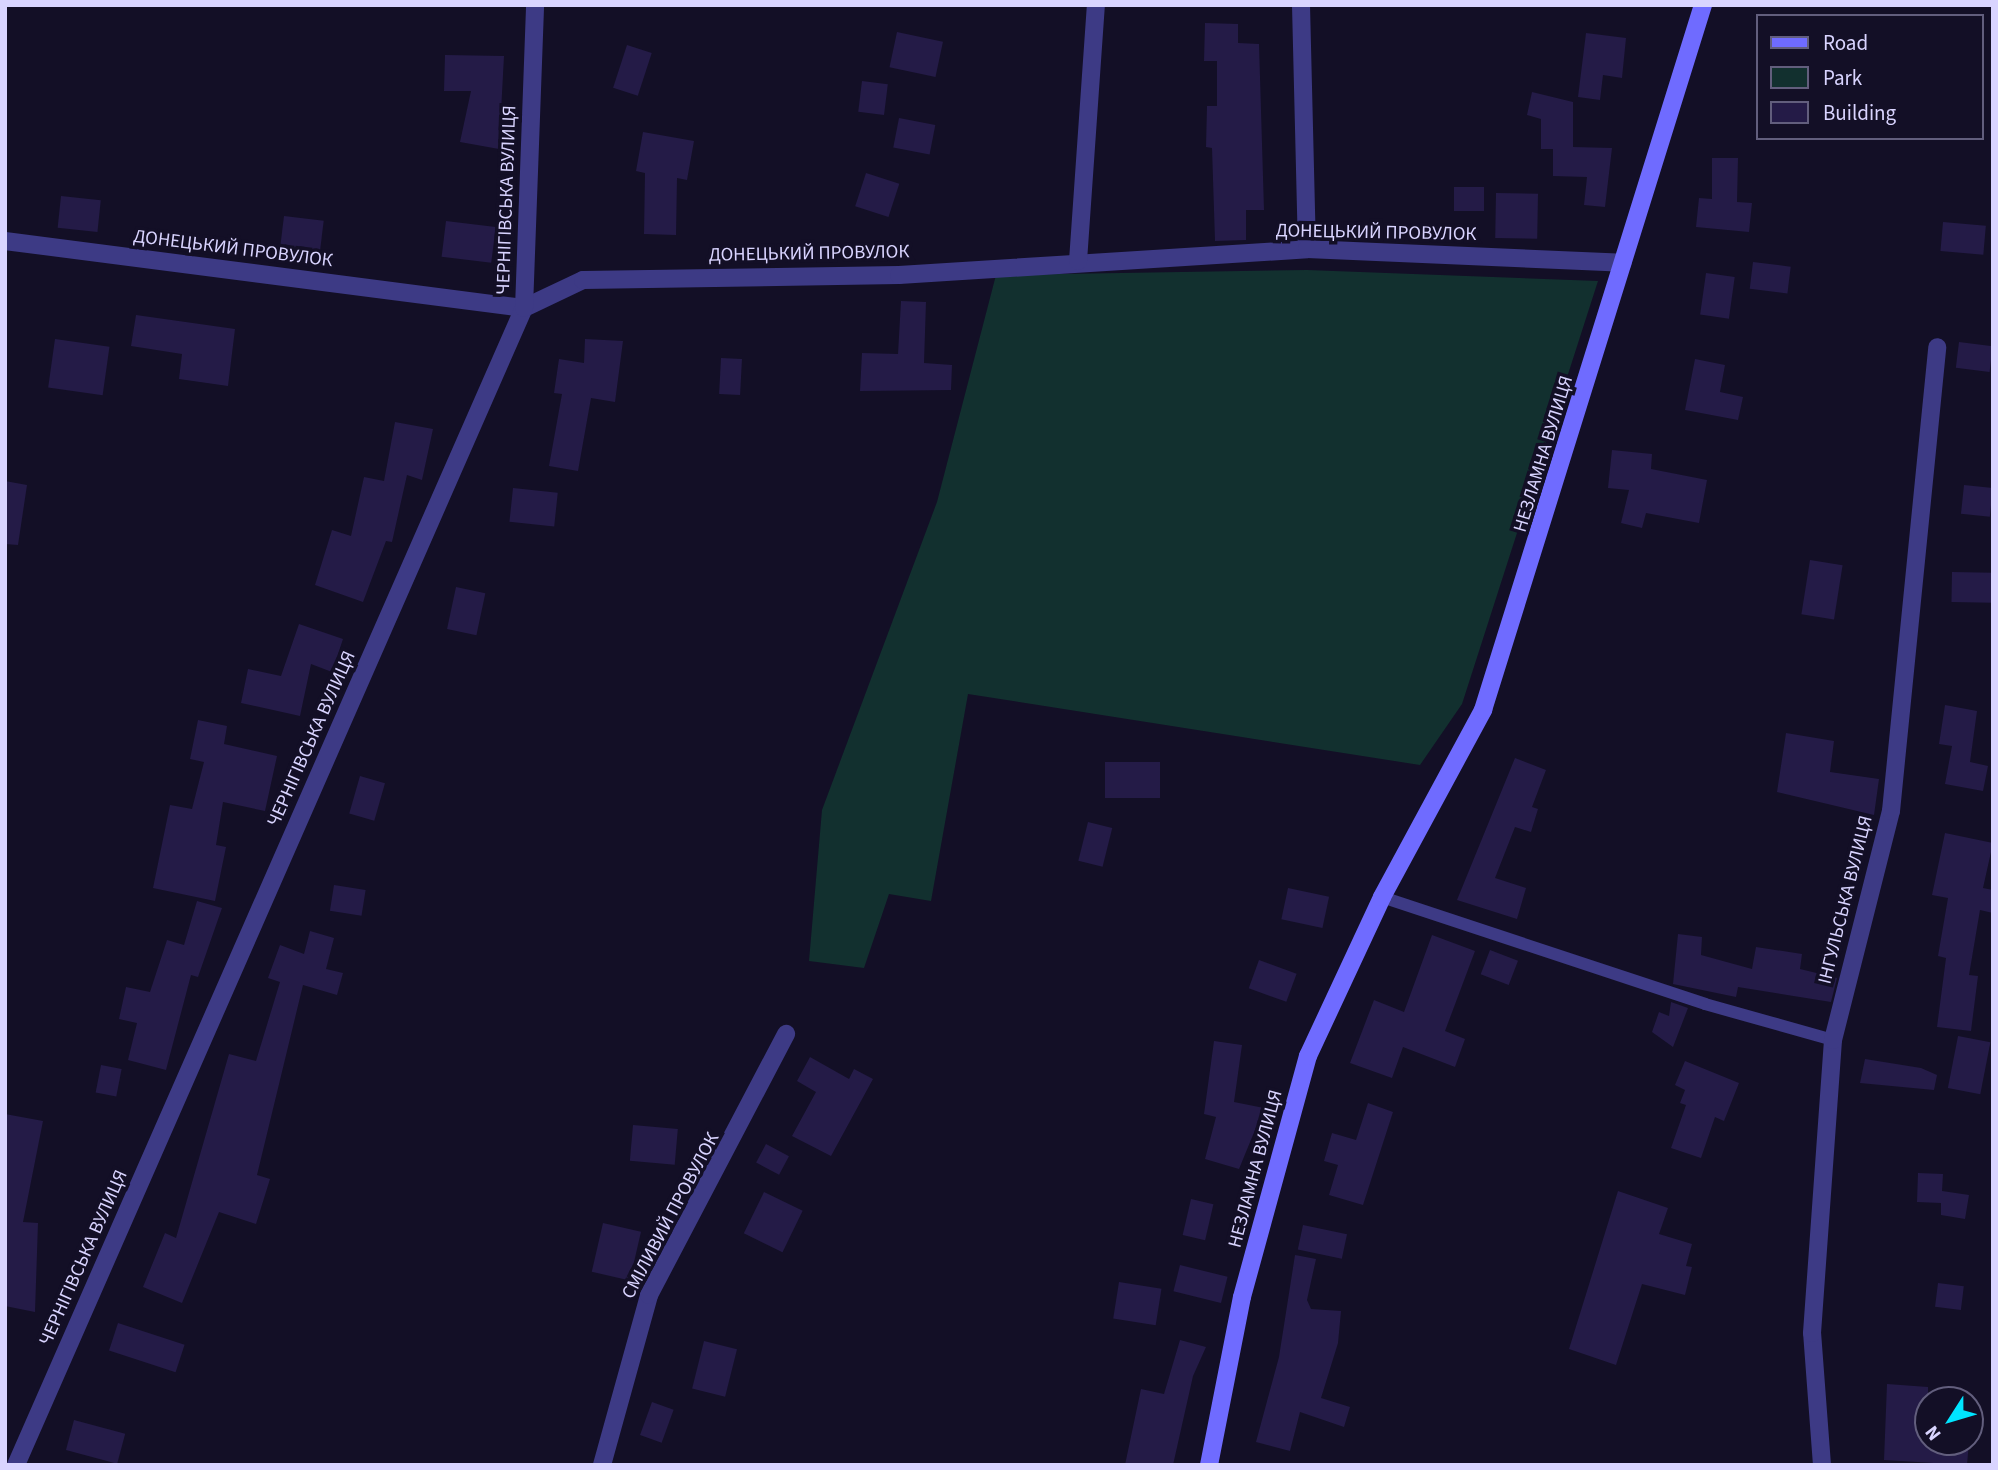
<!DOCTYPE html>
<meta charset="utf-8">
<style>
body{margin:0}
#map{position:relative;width:1998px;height:1470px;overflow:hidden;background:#130f26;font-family:"Source Sans 3",sans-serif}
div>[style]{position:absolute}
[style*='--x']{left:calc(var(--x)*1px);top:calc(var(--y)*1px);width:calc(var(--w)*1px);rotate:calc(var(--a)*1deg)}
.green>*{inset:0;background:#12302f}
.building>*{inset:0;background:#241b47;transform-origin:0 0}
.lane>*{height:12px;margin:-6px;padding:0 6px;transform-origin:6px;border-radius:6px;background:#3d3a85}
.street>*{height:18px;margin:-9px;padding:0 9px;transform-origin:9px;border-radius:9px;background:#3d3a85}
.secondary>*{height:18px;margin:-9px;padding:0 9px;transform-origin:9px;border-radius:9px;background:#6f6bff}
span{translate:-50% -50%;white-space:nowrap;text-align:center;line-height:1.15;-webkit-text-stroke:7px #130f26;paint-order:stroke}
.street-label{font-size:19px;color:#d9d4ff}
.frame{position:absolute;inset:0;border:7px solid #d9d4ff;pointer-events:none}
.legend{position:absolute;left:1756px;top:14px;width:228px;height:126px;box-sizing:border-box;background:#130f26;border:2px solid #625e7d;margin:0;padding:9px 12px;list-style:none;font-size:21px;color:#d9d4ff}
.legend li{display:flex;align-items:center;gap:14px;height:35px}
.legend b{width:35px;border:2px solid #625e7d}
.north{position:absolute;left:1914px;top:1386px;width:70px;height:70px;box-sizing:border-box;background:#130f26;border:2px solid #625e7d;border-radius:50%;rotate:233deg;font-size:19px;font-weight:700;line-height:28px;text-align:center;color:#d9d4ff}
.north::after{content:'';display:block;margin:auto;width:24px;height:32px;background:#00e5ff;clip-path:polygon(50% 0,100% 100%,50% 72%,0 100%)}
</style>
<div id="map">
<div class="green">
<div style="clip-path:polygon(1307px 270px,1598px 281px,1462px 704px,1420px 765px,968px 694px,931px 901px,889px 894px,864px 968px,809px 961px,822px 810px,937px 502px,996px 275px)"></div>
</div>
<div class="building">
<div style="clip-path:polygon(1205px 23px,1238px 24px,1238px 43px,1259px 44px,1264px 210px,1246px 210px,1246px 240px,1215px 241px,1212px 148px,1206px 147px,1207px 106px,1217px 106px,1217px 61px,1204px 61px)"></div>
<div style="left:897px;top:32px;width:47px;height:36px;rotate:12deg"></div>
<div style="clip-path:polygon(1586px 33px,1626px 38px,1622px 78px,1603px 75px,1600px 100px,1578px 97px)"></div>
<div style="left:627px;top:45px;width:26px;height:45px;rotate:18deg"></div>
<div style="clip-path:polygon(445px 55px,504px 56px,499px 149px,460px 142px,471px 91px,444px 91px)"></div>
<div style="left:862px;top:81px;width:26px;height:31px;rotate:7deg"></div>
<div style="clip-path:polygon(1532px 92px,1573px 102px,1573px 147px,1612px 148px,1605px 207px,1584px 205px,1587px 177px,1553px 176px,1553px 149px,1541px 149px,1541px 119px,1527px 115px)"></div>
<div style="left:899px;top:118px;width:37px;height:30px;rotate:11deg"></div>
<div style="clip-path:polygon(643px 132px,694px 141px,687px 180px,677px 178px,676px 235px,644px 234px,645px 173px,636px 171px)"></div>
<div style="clip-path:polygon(1712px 158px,1738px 158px,1737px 202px,1752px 203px,1749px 232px,1696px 227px,1699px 198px,1712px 199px)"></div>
<div style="left:866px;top:173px;width:35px;height:35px;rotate:18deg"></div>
<div style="left:1454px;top:187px;width:30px;height:24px"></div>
<div style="left:1496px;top:193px;width:42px;height:45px;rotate:1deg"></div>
<div style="left:61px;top:196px;width:40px;height:32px;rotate:6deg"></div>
<div style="left:284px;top:216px;width:40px;height:31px;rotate:7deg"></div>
<div style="left:446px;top:221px;width:50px;height:36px;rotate:7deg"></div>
<div style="left:1943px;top:222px;width:43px;height:29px;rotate:5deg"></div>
<div style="left:1753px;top:262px;width:38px;height:27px;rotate:7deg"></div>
<div style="left:1706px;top:273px;width:29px;height:42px;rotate:8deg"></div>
<div style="clip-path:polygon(901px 301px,926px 302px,924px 363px,952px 365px,951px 390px,860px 391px,862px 353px,898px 354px)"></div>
<div style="clip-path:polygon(136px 315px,235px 329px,228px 386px,179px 379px,182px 354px,131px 346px)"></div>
<div style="left:55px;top:339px;width:55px;height:49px;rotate:8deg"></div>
<div style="clip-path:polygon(585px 339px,623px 341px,615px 402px,591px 398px,578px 471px,549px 466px,562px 394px,554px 393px,559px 359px,584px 363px)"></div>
<div style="left:1959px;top:342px;width:34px;height:26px;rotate:7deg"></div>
<div style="left:721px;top:358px;width:21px;height:36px;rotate:3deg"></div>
<div style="clip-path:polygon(1695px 359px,1725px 365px,1720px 392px,1743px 397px,1738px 420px,1685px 410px)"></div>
<div style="clip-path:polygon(395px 422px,433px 429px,422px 480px,407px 475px,392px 542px,386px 541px,363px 602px,315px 585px,332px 530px,351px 536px,364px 477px,384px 481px)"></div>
<div style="clip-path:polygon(1612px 450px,1652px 454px,1651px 469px,1707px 480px,1699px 523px,1646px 513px,1642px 528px,1621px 523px,1629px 490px,1608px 488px)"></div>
<div style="clip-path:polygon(5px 481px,27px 485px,18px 545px,5px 544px)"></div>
<div style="left:1964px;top:485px;width:29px;height:29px;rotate:6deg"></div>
<div style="left:513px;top:488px;width:45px;height:34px;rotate:6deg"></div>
<div style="left:1810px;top:560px;width:33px;height:55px;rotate:9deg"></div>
<div style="left:1952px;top:572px;width:41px;height:30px;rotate:1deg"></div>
<div style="left:456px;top:587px;width:30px;height:43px;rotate:12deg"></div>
<div style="clip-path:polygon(299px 624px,343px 639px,332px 672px,311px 664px,300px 716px,241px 703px,248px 669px,281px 676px)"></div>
<div style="clip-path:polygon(1945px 705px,1977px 711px,1970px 762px,1988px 766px,1983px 791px,1945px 784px,1952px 746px,1939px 744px)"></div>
<div style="clip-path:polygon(198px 720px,227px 726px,224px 744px,277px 756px,265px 811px,223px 802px,216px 845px,226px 847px,215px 901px,153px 888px,170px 805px,192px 809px,204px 762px,190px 759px)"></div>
<div style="clip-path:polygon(1786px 733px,1834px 741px,1830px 772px,1879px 779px,1874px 815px,1777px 792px)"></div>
<div style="clip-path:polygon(1515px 758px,1546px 770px,1532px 807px,1538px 809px,1531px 832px,1515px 827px,1495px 878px,1526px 888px,1517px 919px,1457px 900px)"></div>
<div style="left:1105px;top:762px;width:55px;height:36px"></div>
<div style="left:360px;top:776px;width:26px;height:39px;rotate:16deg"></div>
<div style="left:1088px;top:822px;width:25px;height:40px;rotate:14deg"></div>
<div style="clip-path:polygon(1945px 833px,1993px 843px,1983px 888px,1993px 890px,1993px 913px,1980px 910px,1969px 975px,1978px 976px,1971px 1031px,1937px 1027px,1946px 958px,1938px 956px,1948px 898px,1932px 895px)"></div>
<div style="left:334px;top:885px;width:32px;height:26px;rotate:9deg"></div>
<div style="left:1288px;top:888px;width:42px;height:32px;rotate:12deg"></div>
<div style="clip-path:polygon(197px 901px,222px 908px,198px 977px,191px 975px,166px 1070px,128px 1060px,137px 1023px,119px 1019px,126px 987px,150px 992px,167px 940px,184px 945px)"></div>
<div style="clip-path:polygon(310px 931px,334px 938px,326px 969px,343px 973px,337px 995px,303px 985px,257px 1175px,270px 1179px,256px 1224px,219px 1212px,182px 1303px,143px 1287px,165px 1233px,176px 1238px,229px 1054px,256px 1061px,280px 982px,268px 978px,280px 945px,304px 954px)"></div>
<div style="clip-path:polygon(1678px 934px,1702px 937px,1701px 955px,1752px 969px,1756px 947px,1802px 954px,1800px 969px,1837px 978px,1831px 1002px,1738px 987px,1736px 997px,1673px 984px)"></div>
<div style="clip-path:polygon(1432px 935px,1475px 951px,1445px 1031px,1465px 1039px,1455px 1067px,1403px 1047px,1392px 1078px,1350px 1063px,1374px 1000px,1404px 1012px)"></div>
<div style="left:1490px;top:950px;width:30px;height:26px;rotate:21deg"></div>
<div style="left:1259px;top:960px;width:40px;height:30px;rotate:20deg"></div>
<div style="clip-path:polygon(1671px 1002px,1688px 1008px,1673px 1047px,1652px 1032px,1659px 1012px,1669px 1016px)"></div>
<div style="left:1958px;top:1036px;width:33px;height:53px;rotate:11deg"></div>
<div style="clip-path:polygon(1214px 1041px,1242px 1045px,1234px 1102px,1264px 1108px,1239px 1169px,1205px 1159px,1216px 1117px,1204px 1114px)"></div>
<div style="clip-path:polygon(810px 1057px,849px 1079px,854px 1069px,873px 1079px,831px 1156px,792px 1136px,816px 1092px,797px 1081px)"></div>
<div style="clip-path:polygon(1865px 1059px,1921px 1068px,1937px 1075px,1934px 1090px,1860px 1083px)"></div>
<div style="clip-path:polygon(1685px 1061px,1739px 1083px,1724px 1121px,1715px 1117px,1701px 1158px,1671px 1148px,1686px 1105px,1680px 1103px,1685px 1090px,1675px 1085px)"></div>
<div style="left:101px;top:1065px;width:21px;height:28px;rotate:11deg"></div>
<div style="clip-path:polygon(1368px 1103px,1393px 1112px,1363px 1205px,1329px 1195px,1338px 1165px,1324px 1161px,1332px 1133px,1356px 1140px)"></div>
<div style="clip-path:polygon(5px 1114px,43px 1121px,23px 1222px,38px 1223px,35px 1312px,5px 1306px)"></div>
<div style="left:633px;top:1125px;width:45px;height:36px;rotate:5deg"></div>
<div style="left:766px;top:1144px;width:26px;height:21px;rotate:28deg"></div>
<div style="clip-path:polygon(1918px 1173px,1943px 1174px,1942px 1191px,1969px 1195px,1965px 1219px,1941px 1215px,1941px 1203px,1917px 1202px)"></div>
<div style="clip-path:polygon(1618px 1191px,1668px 1208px,1659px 1234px,1692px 1244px,1686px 1266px,1692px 1267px,1685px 1295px,1642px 1284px,1616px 1365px,1569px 1349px)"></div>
<div style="left:764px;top:1192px;width:43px;height:46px;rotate:26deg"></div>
<div style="left:1191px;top:1199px;width:23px;height:37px;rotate:13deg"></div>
<div style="left:603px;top:1223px;width:39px;height:50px;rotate:13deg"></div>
<div style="left:1303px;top:1225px;width:45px;height:25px;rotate:12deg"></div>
<div style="clip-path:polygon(1295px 1255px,1316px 1259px,1307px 1300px,1311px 1309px,1341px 1311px,1338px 1343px,1321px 1398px,1350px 1407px,1344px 1427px,1300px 1412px,1290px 1451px,1256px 1442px,1279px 1357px)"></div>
<div style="left:1180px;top:1265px;width:49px;height:27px;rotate:14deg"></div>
<div style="left:1119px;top:1282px;width:43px;height:37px;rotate:9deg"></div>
<div style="left:1938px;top:1283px;width:26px;height:24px;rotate:7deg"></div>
<div style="left:118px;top:1323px;width:70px;height:29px;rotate:18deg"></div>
<div style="clip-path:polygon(1180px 1340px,1206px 1347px,1193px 1376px,1173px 1465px,1125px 1465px,1141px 1389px,1164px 1394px)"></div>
<div style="left:704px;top:1341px;width:34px;height:49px;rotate:14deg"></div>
<div style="clip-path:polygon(1887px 1384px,1928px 1387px,1928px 1442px,1969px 1442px,1967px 1465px,1884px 1460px)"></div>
<div style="left:652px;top:1402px;width:23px;height:35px;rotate:20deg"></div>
<div style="left:74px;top:1420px;width:53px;height:31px;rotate:15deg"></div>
</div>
<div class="lane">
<div style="--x:1382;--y:897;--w:340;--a:18.3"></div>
<div style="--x:1705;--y:1004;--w:133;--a:15.7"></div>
</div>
<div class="street">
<div style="--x:1301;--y:5;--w:244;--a:88.6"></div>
<div style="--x:5;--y:241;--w:523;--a:7.36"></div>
<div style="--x:524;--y:308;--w:65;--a:-25.4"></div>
<div style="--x:583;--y:280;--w:316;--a:-0.9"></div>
<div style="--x:899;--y:275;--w:409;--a:-3.6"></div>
<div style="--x:1307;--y:249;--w:316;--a:2.5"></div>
<div style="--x:1078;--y:261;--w:257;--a:-86"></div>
<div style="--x:16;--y:1465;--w:1264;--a:-66.3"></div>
<div style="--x:524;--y:308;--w:303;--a:-87.9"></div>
<div style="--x:602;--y:1465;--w:176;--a:-74.5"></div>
<div style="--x:649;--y:1295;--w:295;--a:-62.3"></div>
<div style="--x:1822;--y:1465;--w:132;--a:-94.3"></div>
<div style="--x:1812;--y:1333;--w:294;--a:-85.9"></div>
<div style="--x:1833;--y:1040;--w:236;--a:-75.8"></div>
<div style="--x:1891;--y:811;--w:466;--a:-84.3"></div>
</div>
<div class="secondary">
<div style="--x:1209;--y:1465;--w:171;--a:-78.9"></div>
<div style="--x:1242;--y:1297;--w:250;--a:-74.7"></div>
<div style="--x:1308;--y:1056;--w:175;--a:-65"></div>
<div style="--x:1382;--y:897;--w:213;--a:-61.6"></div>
<div style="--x:1483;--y:710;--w:739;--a:-72.67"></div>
</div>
<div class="street-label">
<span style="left:507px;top:200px;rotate:-88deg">ЧЕРНІГІВСЬКА ВУЛИЦЯ</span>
<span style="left:1376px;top:233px;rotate:1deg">ДОНЕЦЬКИЙ ПРОВУЛОК</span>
<span style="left:233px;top:249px;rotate:7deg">ДОНЕЦЬКИЙ ПРОВУЛОК</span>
<span style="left:809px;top:254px;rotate:-1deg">ДОНЕЦЬКИЙ ПРОВУЛОК</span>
<span style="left:1544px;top:454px;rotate:-73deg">НЕЗЛАМНА ВУЛИЦЯ</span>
<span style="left:312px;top:739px;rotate:-66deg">ЧЕРНІГІВСЬКА ВУЛИЦЯ</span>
<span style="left:1846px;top:900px;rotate:-76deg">ІНГУЛЬСЬКА ВУЛИЦЯ</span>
<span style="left:1256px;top:1169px;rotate:-75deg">НЕЗЛАМНА ВУЛИЦЯ</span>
<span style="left:671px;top:1216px;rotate:-62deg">СМІЛИВИЙ ПРОВУЛОК</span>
<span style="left:84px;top:1258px;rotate:-66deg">ЧЕРНІГІВСЬКА ВУЛИЦЯ</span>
</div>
<div class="frame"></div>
<ul class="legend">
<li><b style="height:9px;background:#6f6bff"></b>Road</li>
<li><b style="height:19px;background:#12302f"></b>Park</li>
<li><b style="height:19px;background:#241b47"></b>Building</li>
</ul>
<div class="north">N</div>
</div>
